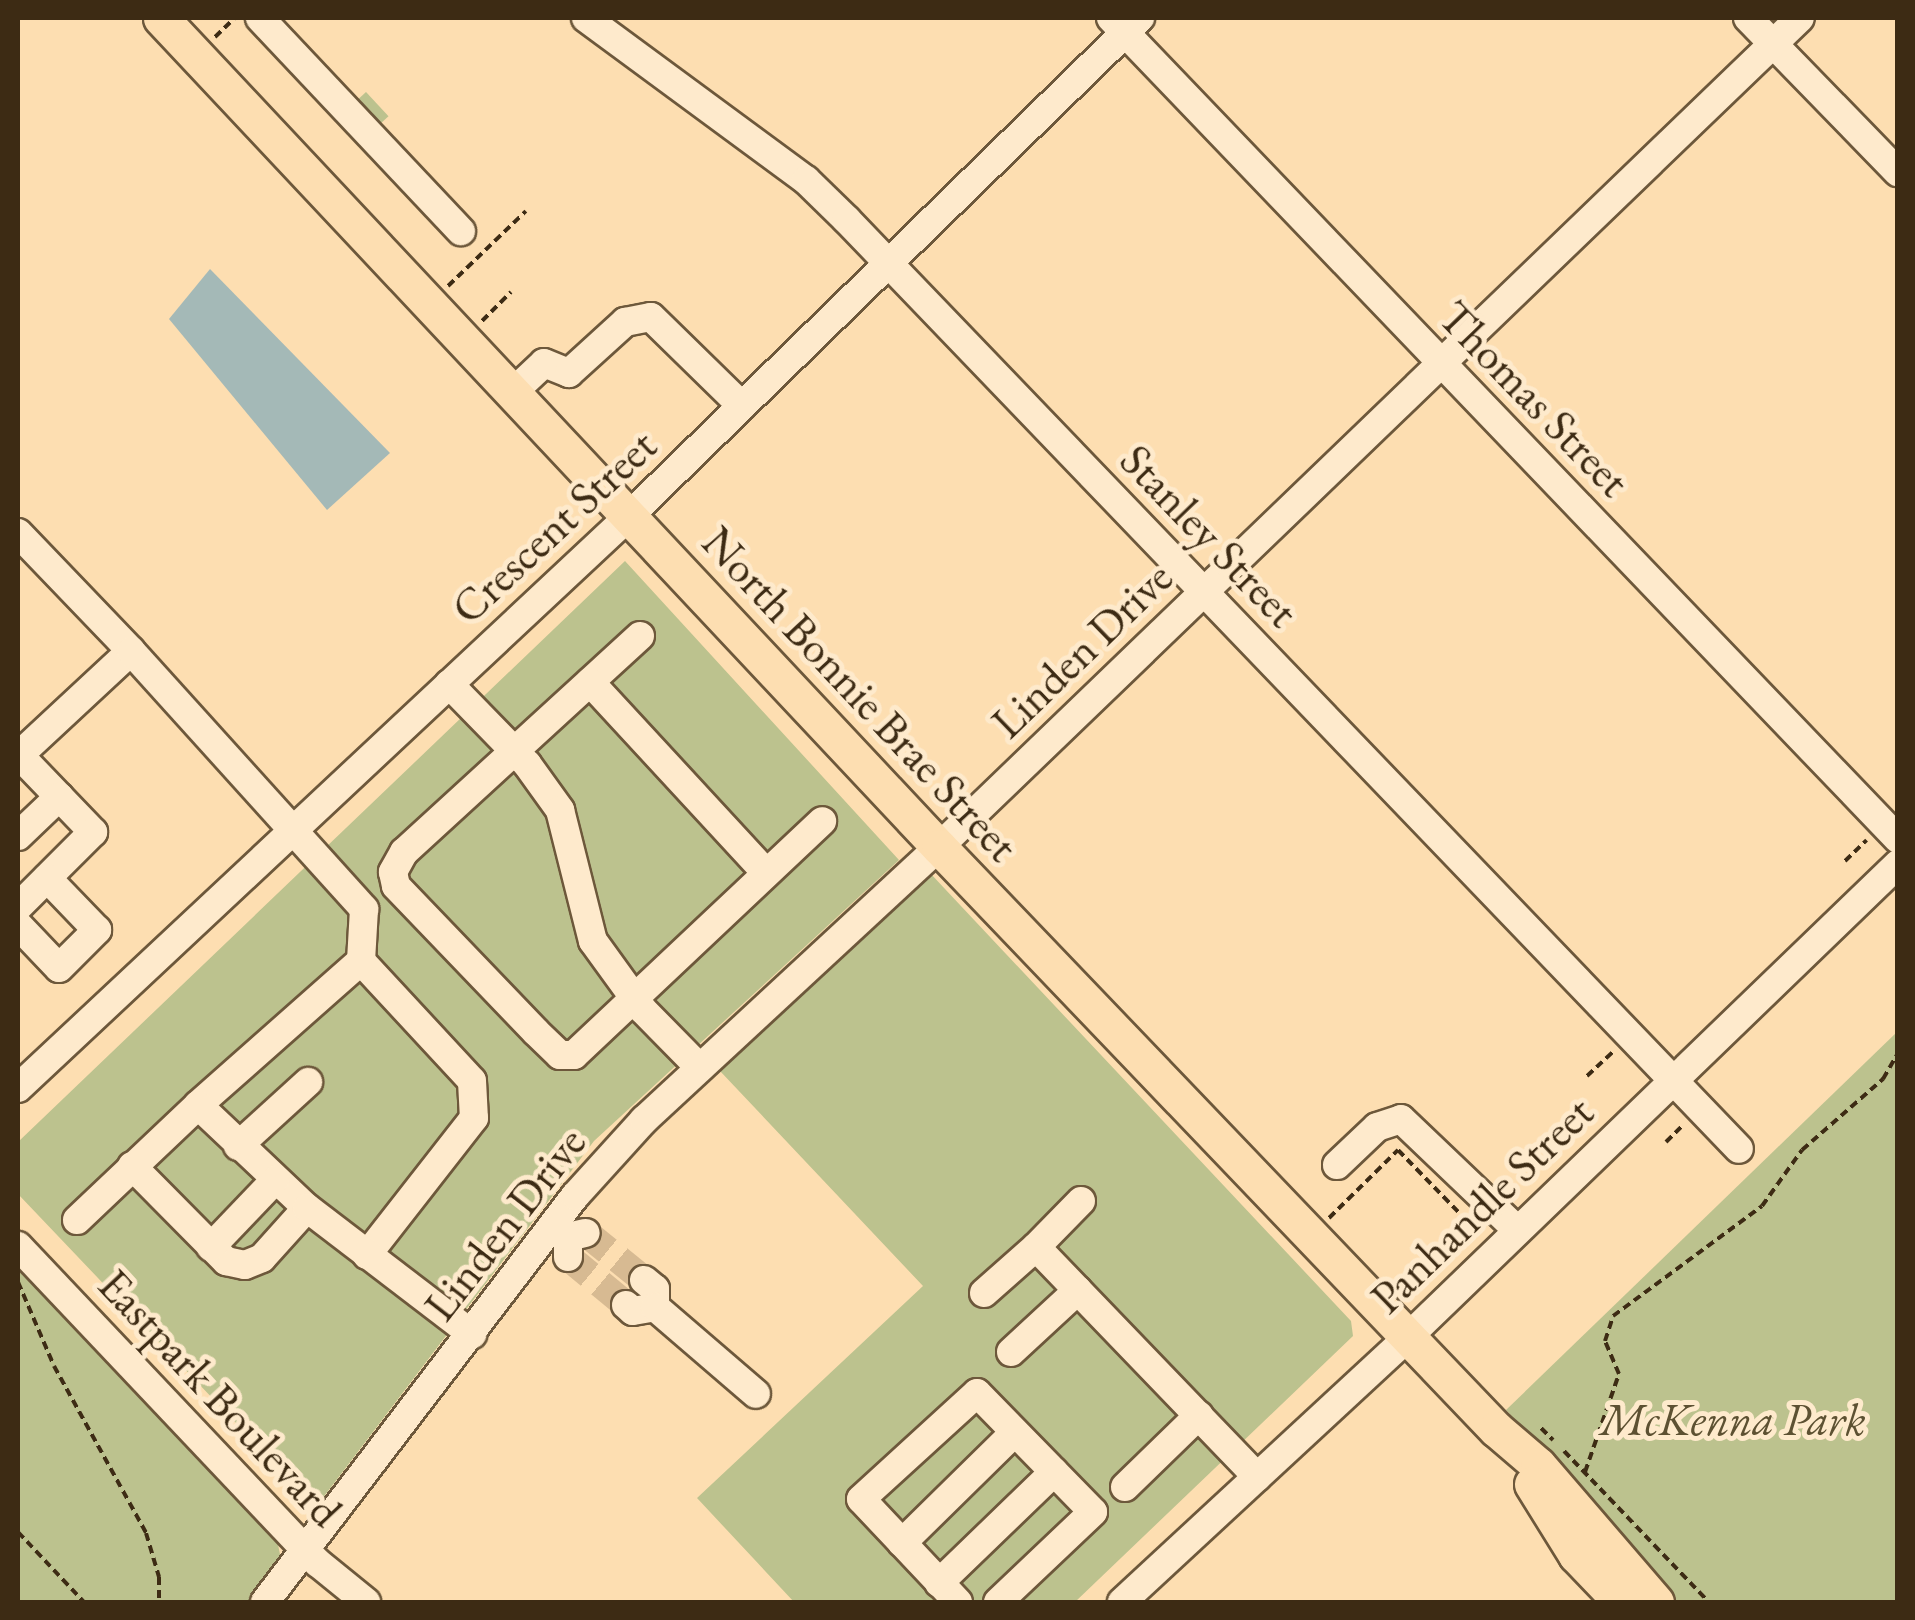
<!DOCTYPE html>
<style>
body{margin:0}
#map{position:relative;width:1915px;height:1620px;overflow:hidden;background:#fddeb1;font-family:"EB Garamond",serif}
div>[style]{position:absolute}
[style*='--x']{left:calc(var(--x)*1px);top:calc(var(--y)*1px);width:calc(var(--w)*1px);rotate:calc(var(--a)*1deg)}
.green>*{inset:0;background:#bcc28e;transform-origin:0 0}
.water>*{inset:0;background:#a4b9b7}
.minor-tunnel>*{height:28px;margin-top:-14px;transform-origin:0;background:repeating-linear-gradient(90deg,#d7ba92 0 28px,transparent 0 42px)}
.path>*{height:4px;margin-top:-2px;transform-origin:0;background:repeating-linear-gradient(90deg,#3d2b14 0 8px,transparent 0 13px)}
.roads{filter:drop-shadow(2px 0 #6d583b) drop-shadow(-2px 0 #6d583b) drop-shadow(0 2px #6d583b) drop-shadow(0 -2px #6d583b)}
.minor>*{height:28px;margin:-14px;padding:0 14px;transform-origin:14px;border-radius:14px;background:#feeacc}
.major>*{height:35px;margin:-17.5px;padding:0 17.5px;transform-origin:17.5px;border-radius:17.5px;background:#fddeb1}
span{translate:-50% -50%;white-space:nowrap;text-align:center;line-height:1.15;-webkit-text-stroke:10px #feeacc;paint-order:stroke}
.street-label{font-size:45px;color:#3d2b14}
.park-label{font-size:45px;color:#5d5132;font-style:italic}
.frame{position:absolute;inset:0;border:20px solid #3d2b14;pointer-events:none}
</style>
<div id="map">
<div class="green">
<div style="left:366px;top:92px;width:33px;height:15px;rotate:47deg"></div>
<div style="clip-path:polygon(625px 561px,899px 860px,594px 1141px,316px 1507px,18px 1194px,18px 1142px)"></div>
<div style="clip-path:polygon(930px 873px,1351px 1321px,1353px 1336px,1075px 1602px,794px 1602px,697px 1498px,923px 1286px,720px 1071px)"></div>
<div style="clip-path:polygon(1897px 1032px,1897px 1602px,1677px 1602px,1506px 1410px)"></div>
<div style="clip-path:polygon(18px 1263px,276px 1535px,281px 1559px,250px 1602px,18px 1602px)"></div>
</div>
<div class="water">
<div style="clip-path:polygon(210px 269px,390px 453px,327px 510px,169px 319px)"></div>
</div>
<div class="minor-tunnel">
<div style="--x:586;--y:1233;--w:75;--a:39"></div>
<div style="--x:568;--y:1257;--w:75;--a:39.6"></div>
</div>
<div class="path">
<div style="--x:215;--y:37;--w:28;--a:-44"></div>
<div style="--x:448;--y:286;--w:108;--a:-43.9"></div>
<div style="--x:482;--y:321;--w:41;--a:-45"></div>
<div style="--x:1845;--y:861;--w:30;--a:-44"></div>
<div style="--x:1587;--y:1076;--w:35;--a:-43"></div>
<div style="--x:1666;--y:1142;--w:25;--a:-45"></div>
<div style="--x:1329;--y:1218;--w:97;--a:-44.6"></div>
<div style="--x:1398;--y:1150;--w:99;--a:45.8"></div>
<div style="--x:1467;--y:1221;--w:24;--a:135"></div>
<div style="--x:1450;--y:1238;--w:14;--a:65"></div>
<div style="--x:18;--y:1282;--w:91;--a:66.8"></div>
<div style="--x:54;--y:1366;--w:191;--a:61.1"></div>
<div style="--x:146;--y:1533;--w:46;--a:73.5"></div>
<div style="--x:159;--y:1577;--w:25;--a:90"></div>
<div style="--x:1541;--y:1428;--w:17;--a:45"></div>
<div style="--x:1564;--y:1451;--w:209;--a:46.2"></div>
<div style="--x:1585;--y:1472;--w:104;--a:-70.9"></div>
<div style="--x:1619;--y:1374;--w:36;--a:-113"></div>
<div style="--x:1605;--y:1341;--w:26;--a:-72"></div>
<div style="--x:1613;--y:1316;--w:185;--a:-36.4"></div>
<div style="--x:1762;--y:1206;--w:69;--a:-54.5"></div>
<div style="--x:1802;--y:1150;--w:108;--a:-41.2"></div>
<div style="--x:1883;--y:1079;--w:30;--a:-60"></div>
<div style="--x:18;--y:1532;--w:96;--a:46.7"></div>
</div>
<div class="roads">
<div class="minor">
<div style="--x:260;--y:18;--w:293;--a:46.7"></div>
<div style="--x:586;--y:18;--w:273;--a:36.4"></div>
<div style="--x:806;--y:180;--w:56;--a:44.3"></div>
<div style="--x:846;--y:219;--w:1289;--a:46.16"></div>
<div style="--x:1111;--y:18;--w:1137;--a:46.21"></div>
<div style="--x:1748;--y:18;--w:215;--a:45.8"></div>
<div style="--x:511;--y:394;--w:45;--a:-43.2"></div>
<div style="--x:544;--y:363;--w:27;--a:22"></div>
<div style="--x:569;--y:373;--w:76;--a:-42.3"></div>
<div style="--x:625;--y:322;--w:26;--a:-11"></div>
<div style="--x:651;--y:317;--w:127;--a:44.4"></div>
<div style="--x:18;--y:533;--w:163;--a:46.2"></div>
<div style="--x:131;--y:651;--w:153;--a:137.1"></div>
<div style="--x:19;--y:755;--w:107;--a:46.1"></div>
<div style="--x:93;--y:832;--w:106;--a:135"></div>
<div style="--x:640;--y:636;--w:320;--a:137.5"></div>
<div style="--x:404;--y:852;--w:23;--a:119"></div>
<div style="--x:393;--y:872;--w:14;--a:78"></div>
<div style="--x:396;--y:886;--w:202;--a:46.2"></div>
<div style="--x:536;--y:1032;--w:33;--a:44"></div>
<div style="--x:560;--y:1055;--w:14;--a:0"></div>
<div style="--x:574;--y:1055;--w:341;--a:-43.3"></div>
<div style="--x:131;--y:651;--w:348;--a:47.9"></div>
<div style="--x:364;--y:909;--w:52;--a:93.3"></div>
<div style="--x:361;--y:961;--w:163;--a:47.2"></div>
<div style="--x:472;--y:1081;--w:37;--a:87"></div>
<div style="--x:474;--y:1118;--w:174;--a:128"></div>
<div style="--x:590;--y:682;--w:260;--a:47.3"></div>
<div style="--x:449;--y:684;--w:112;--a:45.7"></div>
<div style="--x:527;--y:764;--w:57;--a:54.3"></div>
<div style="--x:560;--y:810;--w:135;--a:75.9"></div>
<div style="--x:593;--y:941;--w:85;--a:54.1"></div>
<div style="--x:643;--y:1010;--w:81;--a:45.5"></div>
<div style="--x:18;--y:836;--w:57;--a:-43.6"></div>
<div style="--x:18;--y:925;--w:59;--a:46.4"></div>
<div style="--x:59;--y:968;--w:54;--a:-45"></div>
<div style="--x:97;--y:930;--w:72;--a:-133.9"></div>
<div style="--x:18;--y:1088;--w:836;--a:-43.11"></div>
<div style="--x:628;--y:517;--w:715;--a:-44.26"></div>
<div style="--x:198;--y:1105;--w:217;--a:-41.5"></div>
<div style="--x:238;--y:1146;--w:95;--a:-42.4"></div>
<div style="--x:1337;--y:1165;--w:55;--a:-43.5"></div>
<div style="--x:1377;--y:1127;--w:25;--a:-18"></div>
<div style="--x:1401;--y:1119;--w:161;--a:43.7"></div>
<div style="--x:132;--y:1166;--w:134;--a:45.3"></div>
<div style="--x:226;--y:1261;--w:19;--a:12"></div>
<div style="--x:245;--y:1265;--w:18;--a:-22"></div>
<div style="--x:262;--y:1258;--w:67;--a:-48"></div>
<div style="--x:1081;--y:1201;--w:64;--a:134.4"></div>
<div style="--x:1036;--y:1247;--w:319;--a:46.1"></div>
<div style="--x:77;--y:1220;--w:167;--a:-43.5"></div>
<div style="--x:198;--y:1105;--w:150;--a:43.4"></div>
<div style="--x:307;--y:1208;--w:208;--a:37.4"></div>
<div style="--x:18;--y:1246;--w:436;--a:46.6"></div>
<div style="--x:318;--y:1563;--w:62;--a:39.1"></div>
<div style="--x:211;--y:1247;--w:93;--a:-46.3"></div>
<div style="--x:568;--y:1257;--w:20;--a:-90"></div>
<div style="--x:568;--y:1237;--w:18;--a:-13"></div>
<div style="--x:644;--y:1280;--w:14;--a:39"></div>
<div style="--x:655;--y:1289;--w:18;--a:90"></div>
<div style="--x:984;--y:1293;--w:69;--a:-41.5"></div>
<div style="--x:626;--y:1305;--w:9;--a:41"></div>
<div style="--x:633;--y:1311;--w:22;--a:-10"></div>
<div style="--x:655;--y:1307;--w:133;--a:40.7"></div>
<div style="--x:1011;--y:1352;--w:91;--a:-42.8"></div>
<div style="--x:1125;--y:1487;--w:103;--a:-44.2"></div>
<div style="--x:902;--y:1543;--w:158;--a:-44.5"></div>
<div style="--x:939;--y:1583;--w:160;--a:-44"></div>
<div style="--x:265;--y:1602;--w:511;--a:-52.64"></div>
<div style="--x:575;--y:1196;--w:103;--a:-47.8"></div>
<div style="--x:644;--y:1120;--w:402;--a:-42.8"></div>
<div style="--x:939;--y:847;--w:1195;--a:-43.92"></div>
<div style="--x:958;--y:1602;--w:141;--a:-133.3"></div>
<div style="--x:861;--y:1499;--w:157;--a:-42.4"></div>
<div style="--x:977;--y:1393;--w:166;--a:45.7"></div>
<div style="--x:1093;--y:1512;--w:131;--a:136.5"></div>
<div style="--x:1122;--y:1602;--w:390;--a:-42.8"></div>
<div style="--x:1408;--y:1337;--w:681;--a:-43.99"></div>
</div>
<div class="major">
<div style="--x:161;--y:18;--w:1137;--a:46.82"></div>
<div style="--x:939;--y:847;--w:806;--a:46.26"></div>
<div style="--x:1496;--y:1429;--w:55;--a:40.6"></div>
<div style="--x:1538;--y:1465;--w:181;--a:49.3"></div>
<div style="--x:1532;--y:1484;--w:84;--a:58.2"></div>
<div style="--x:1576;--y:1555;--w:65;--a:46.2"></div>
</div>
</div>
<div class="street-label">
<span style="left:1534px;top:399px;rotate:46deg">Thomas Street</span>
<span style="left:554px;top:527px;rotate:-43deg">Crescent Street</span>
<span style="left:1209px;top:536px;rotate:46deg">Stanley Street</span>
<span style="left:1082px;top:650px;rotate:-44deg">Linden Drive</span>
<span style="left:860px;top:694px;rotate:47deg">North Bonnie Brae Street</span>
<span style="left:1482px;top:1205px;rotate:-44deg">Panhandle Street</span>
<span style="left:505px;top:1224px;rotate:-52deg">Linden Drive</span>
<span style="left:220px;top:1398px;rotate:47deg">Eastpark Boulevard</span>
</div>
<div class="park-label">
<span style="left:1733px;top:1420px">McKenna Park</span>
</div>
<div class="frame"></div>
</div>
